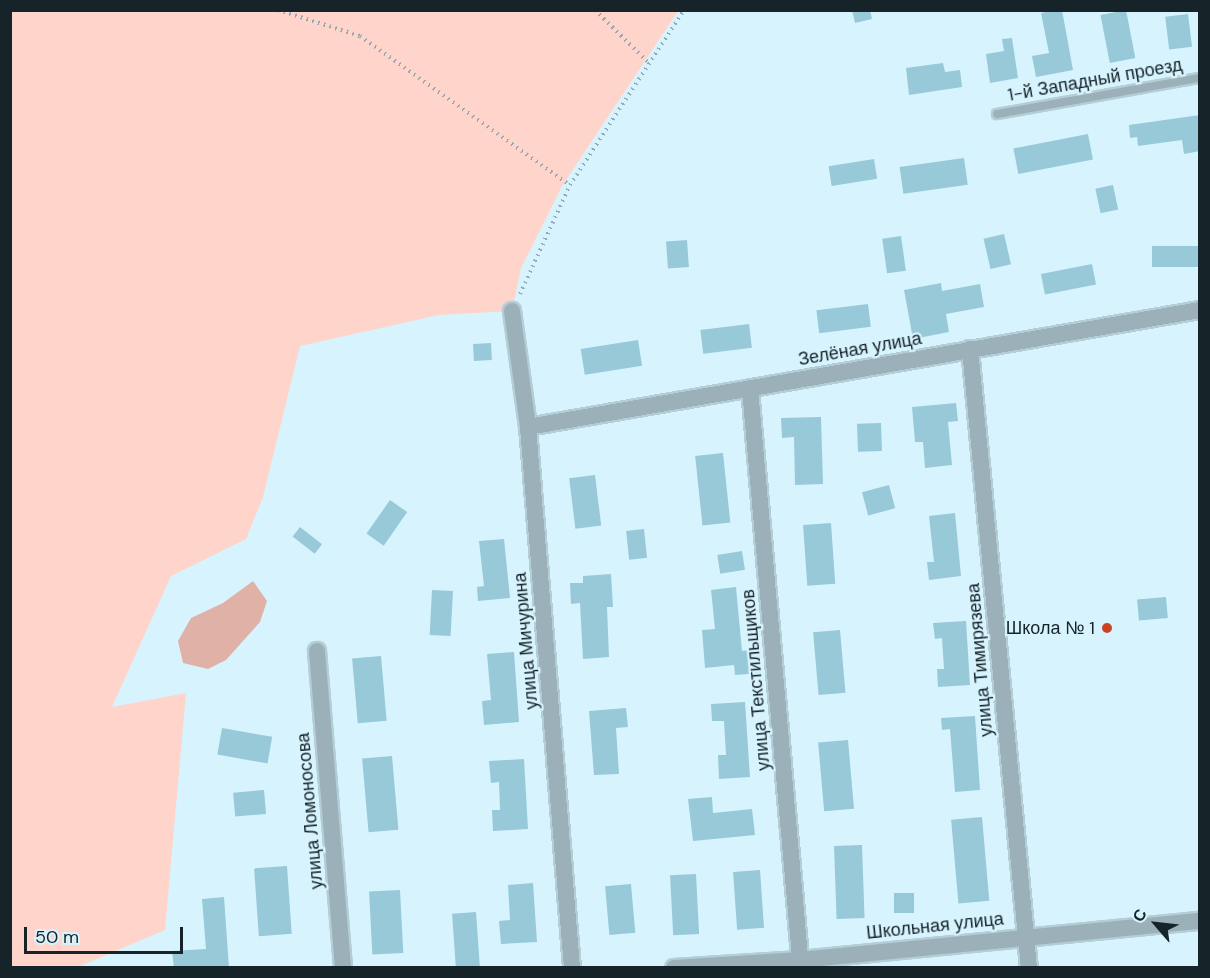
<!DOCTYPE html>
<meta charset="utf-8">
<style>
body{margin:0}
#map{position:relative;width:1210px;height:978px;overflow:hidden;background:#d7f4fe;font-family:"DM Sans",sans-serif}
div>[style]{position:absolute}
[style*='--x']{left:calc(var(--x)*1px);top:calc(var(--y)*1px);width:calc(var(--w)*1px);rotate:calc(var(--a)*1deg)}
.green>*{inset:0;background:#ffd4ca}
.water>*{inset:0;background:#e0b2a7}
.building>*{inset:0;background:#97c9d9;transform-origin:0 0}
.path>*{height:4px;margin-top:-2px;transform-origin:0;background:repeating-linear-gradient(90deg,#92a9b2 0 1.5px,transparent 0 6px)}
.roads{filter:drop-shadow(2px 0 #b4ced7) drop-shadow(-2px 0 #b4ced7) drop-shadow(0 2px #b4ced7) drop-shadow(0 -2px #b4ced7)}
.service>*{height:8px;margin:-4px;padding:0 4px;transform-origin:4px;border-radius:4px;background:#9bb0b8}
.minor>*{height:16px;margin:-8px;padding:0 8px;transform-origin:8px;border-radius:8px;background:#9bb0b8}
.dots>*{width:16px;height:16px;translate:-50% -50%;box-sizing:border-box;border:3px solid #d7f4fe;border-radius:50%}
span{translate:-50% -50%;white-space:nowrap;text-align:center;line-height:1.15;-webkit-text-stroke:4.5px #d7f4fe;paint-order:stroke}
.street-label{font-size:18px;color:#162328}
.poi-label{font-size:18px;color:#162328}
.right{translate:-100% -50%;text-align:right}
.frame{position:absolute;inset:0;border:12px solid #162328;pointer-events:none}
.north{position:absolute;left:1126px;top:894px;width:60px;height:60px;-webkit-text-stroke:4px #d7f4fe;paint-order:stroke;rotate:298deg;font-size:16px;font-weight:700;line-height:24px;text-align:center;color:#162328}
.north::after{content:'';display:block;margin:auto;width:21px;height:27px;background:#162328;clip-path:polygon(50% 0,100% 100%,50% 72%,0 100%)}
.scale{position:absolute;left:24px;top:927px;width:159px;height:27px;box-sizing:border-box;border:3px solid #162328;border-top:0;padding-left:8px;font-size:18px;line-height:21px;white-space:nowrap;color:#162328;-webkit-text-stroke:4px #d7f4fe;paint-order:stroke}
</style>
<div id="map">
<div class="green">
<div style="clip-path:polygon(11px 11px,678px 11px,562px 186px,521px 268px,512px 311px,439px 315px,300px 346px,263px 497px,246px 539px,171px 576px,112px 707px,186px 693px,165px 930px,78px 967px,11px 967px)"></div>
</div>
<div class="water">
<div style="clip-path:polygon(253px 581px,267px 601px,260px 622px,226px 660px,208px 669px,183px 663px,178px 641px,191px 618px,223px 603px)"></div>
</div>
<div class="building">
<div style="clip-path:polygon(852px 10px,870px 10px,872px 19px,855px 23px)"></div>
<div style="clip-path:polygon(1054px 10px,1062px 10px,1073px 70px,1036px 77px,1032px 56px,1049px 53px,1041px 13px)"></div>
<div style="left:1126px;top:10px;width:49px;height:26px;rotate:79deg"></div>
<div style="left:1188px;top:14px;width:33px;height:23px;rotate:83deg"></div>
<div style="clip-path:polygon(1012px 38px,1018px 78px,990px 83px,986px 54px,1004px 51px,1002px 39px)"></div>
<div style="clip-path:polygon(943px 63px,945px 72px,960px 70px,962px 87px,909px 95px,906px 68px)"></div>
<div style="clip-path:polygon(1200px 115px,1200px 151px,1184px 154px,1182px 140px,1138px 146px,1137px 137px,1130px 138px,1129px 125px)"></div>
<div style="left:1088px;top:134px;width:26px;height:76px;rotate:79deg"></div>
<div style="left:964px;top:158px;width:27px;height:65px;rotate:82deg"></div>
<div style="left:874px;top:159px;width:20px;height:46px;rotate:81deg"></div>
<div style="left:1113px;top:185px;width:25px;height:18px;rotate:78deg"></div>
<div style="left:1004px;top:234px;width:31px;height:21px;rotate:77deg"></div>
<div style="left:901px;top:236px;width:35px;height:19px;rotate:82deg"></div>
<div style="left:687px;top:240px;width:27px;height:21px;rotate:86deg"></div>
<div style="left:1200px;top:246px;width:21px;height:48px;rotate:90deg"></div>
<div style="left:1092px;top:264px;width:21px;height:52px;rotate:79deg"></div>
<div style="clip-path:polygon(941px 283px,942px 291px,980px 284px,984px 307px,946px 314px,949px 332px,913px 339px,904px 290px)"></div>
<div style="left:868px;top:304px;width:23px;height:52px;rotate:83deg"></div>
<div style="left:749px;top:324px;width:24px;height:49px;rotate:83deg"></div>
<div style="left:638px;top:340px;width:26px;height:58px;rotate:81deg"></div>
<div style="left:491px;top:343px;width:17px;height:18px;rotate:87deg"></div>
<div style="clip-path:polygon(956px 403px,958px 421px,948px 422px,952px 465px,925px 468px,923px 442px,915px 442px,912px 407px)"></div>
<div style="clip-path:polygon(821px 417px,823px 484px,795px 485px,794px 437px,782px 438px,781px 418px)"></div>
<div style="left:881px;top:423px;width:28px;height:24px;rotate:88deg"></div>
<div style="left:723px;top:453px;width:70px;height:28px;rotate:84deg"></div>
<div style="left:595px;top:475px;width:51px;height:26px;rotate:83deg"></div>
<div style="left:889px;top:485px;width:24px;height:28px;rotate:75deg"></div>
<div style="left:390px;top:500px;width:21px;height:41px;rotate:35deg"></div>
<div style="clip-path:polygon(955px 513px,961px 576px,929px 580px,927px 562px,934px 562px,929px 516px)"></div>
<div style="left:831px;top:523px;width:61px;height:28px;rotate:86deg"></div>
<div style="left:300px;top:527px;width:28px;height:12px;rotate:38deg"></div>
<div style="left:644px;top:529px;width:29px;height:18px;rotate:84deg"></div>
<div style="clip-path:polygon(504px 539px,510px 598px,478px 601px,477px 587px,484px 586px,479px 541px)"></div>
<div style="left:742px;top:551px;width:19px;height:25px;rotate:81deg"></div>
<div style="clip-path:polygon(611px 574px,613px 607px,607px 607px,609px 657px,583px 659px,580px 603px,571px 604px,570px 583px,583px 583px,583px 576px)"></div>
<div style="clip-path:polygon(736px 587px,742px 651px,759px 649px,761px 673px,735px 675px,734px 665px,705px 668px,702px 630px,715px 629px,711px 590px)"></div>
<div style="left:432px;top:590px;width:21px;height:45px;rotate:3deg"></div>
<div style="left:1166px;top:597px;width:21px;height:29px;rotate:85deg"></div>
<div style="clip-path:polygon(966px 621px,970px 685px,938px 687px,937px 669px,944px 669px,942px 638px,935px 639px,933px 623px)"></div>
<div style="left:840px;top:630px;width:63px;height:27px;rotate:85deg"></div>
<div style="clip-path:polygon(514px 652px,519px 722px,484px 725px,482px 701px,491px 700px,487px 654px)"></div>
<div style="left:381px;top:656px;width:65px;height:29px;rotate:85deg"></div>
<div style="clip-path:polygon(745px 702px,750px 777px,719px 779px,718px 755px,726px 755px,724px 721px,712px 721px,711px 704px)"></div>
<div style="clip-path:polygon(626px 708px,628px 727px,616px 728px,619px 774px,594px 775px,589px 711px)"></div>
<div style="clip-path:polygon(975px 716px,980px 790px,955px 792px,950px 729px,942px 730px,941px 718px)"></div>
<div style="left:222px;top:728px;width:51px;height:27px;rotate:10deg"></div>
<div style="left:848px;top:740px;width:69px;height:30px;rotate:85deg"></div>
<div style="left:392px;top:756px;width:74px;height:30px;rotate:85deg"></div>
<div style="clip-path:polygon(524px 759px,528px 829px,493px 831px,492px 810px,500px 810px,499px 782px,491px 783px,489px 761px)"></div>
<div style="left:264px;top:790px;width:24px;height:31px;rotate:85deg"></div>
<div style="clip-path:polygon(712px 797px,713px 813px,752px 809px,755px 835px,693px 841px,688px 799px)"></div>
<div style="left:982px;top:817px;width:84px;height:31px;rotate:85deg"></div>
<div style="left:862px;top:845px;width:73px;height:28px;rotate:88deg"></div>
<div style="left:287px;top:866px;width:68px;height:33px;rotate:86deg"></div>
<div style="left:760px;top:870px;width:58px;height:27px;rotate:86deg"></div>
<div style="left:696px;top:874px;width:60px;height:26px;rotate:87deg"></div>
<div style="clip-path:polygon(533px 883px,537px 942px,501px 944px,499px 921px,510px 920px,508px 885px)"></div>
<div style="left:631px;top:884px;width:49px;height:26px;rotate:85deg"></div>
<div style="left:400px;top:890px;width:63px;height:31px;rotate:87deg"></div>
<div style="left:894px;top:893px;width:20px;height:20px"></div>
<div style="clip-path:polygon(224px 897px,229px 968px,174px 968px,172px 951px,206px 949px,202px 899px)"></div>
<div style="left:476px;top:912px;width:56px;height:24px;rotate:86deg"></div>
</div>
<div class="path">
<div style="--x:278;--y:10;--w:86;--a:17.6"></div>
<div style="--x:360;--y:36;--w:257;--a:35.4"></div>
<div style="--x:595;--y:10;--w:77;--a:44.5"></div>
<div style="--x:520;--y:294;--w:120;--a:-65.4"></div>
<div style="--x:570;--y:185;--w:209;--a:-56.9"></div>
</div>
<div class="roads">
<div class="service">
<div style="--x:997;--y:114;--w:206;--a:-10.1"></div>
</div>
<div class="minor">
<div style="--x:512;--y:311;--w:117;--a:82.1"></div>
<div style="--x:528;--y:427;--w:543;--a:85.35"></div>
<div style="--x:970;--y:349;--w:622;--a:84.56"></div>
<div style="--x:750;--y:389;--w:581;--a:84.97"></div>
<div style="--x:528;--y:427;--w:682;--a:-9.88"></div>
<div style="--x:317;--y:651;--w:318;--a:85.3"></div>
<div style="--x:674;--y:968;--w:126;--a:-3.6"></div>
<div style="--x:800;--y:960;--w:402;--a:-5.6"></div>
</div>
</div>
<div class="dots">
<div style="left:1107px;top:628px;background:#cc4223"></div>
</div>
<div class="street-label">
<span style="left:1095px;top:80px;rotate:-10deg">1-й Западный проезд</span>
<span style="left:860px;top:349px;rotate:-10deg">Зелёная улица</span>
<span style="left:526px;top:641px;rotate:-95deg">улица Мичурина</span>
<span style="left:980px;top:660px;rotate:-95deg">улица Тимирязева</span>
<span style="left:756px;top:680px;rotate:-95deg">улица Текстильщиков</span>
<span style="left:310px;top:811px;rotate:-95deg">улица Ломоносова</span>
<span style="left:935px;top:926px;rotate:-6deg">Школьная улица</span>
</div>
<div class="poi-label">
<span class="right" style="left:1095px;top:628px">Школа № 1</span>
</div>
<div class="frame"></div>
<div class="north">С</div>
<div class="scale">50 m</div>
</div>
